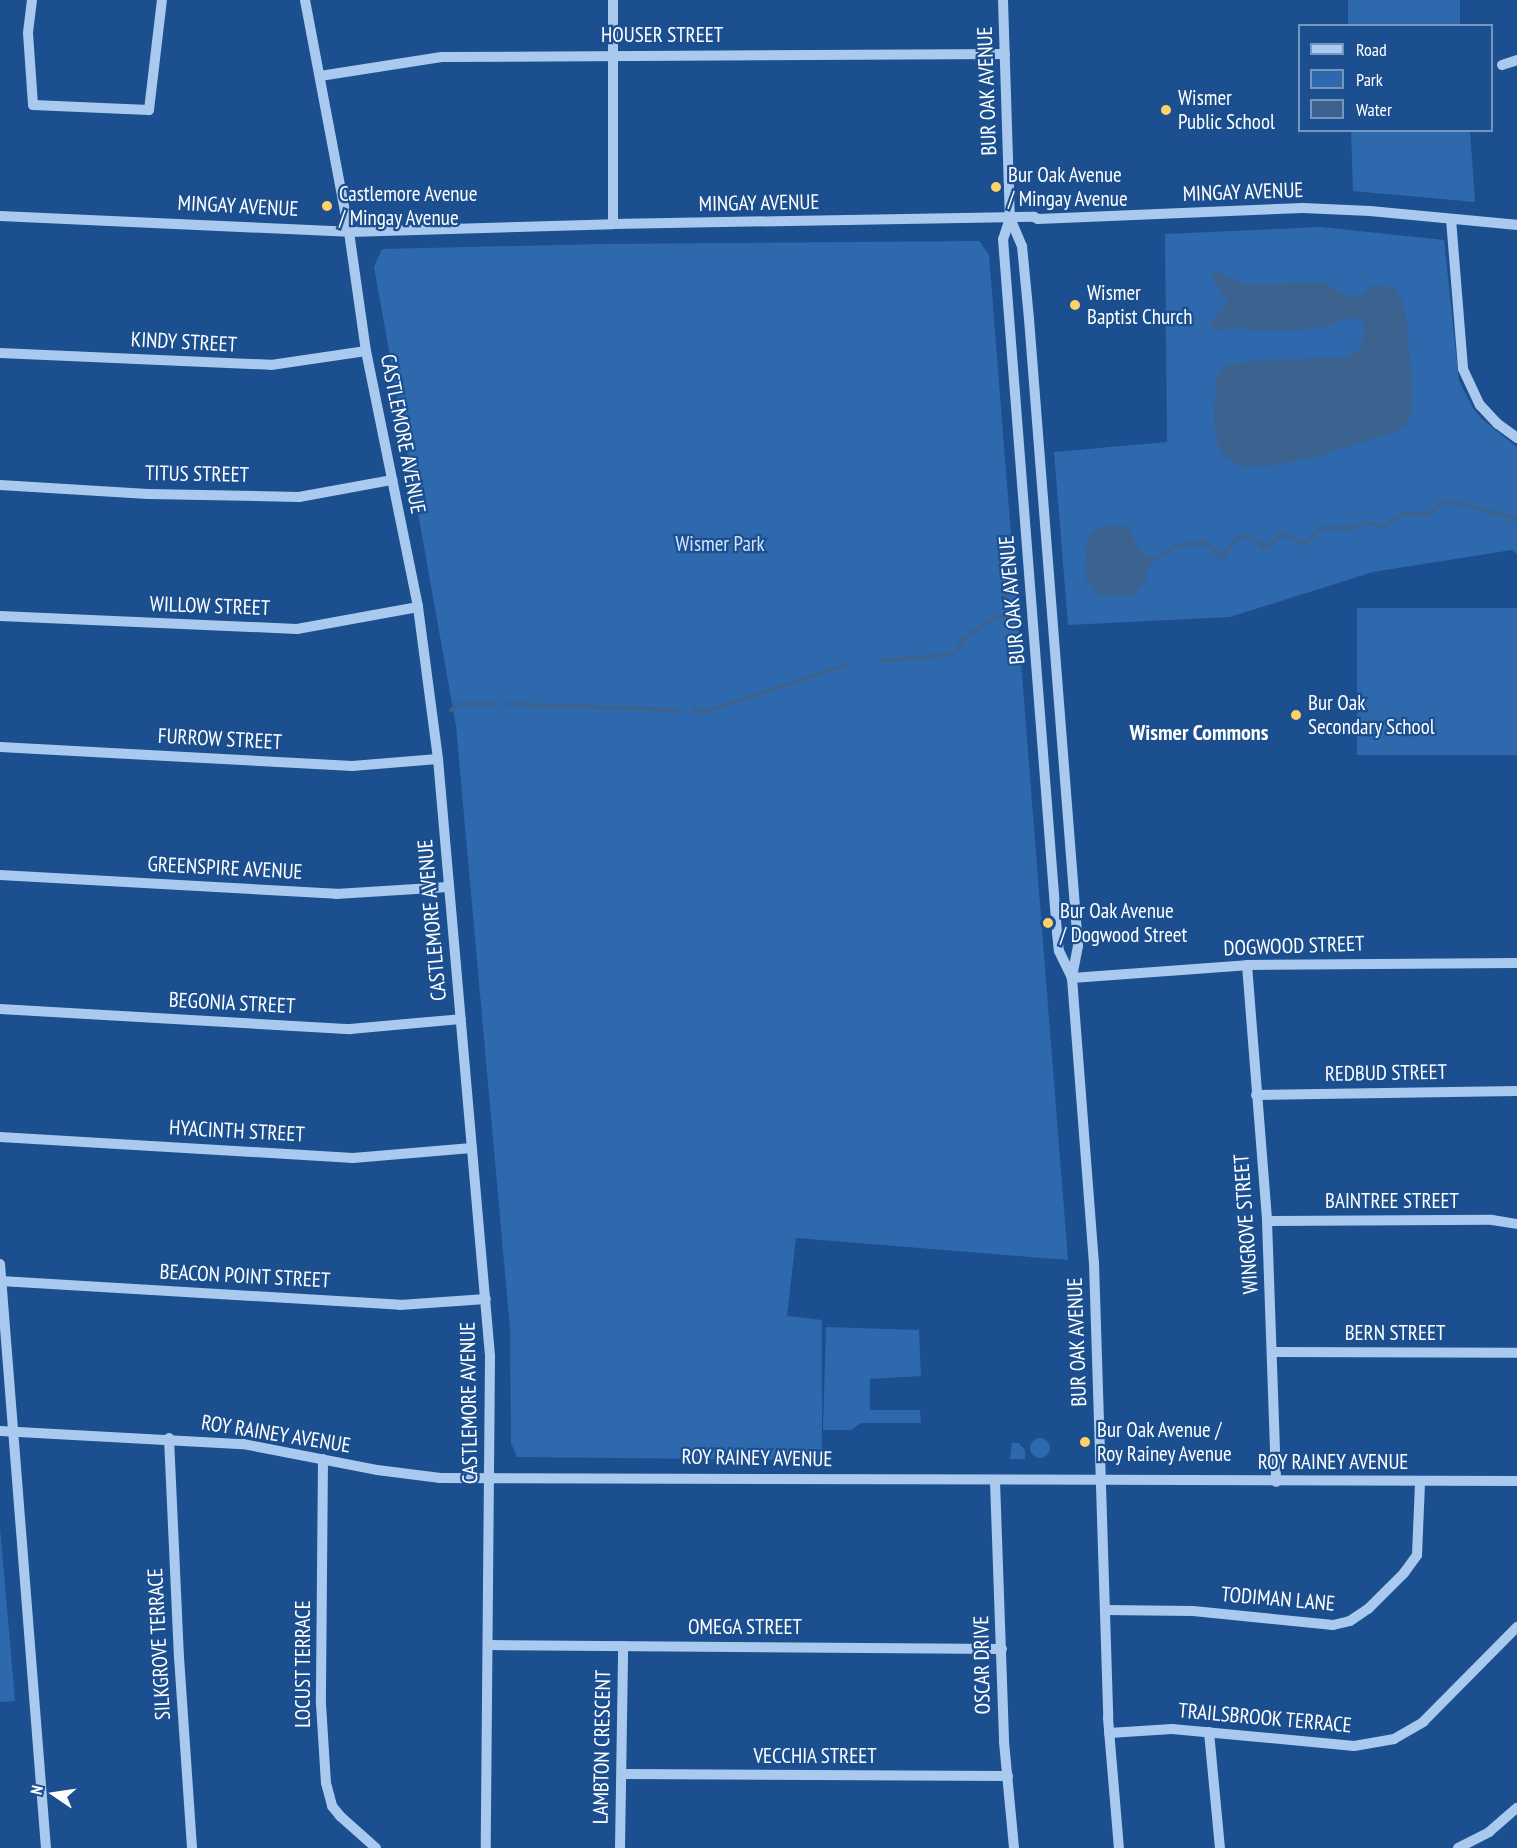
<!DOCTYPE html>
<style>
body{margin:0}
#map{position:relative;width:1517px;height:1848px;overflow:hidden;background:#1b4f8f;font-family:"PT Sans Narrow",sans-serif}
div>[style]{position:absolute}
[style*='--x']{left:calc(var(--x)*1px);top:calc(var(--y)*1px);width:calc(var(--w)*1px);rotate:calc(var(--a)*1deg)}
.green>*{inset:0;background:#2e69ad;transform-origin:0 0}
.round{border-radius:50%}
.water>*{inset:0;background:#3c6290}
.stream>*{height:4px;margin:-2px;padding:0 2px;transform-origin:2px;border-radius:2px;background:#3c6290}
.minor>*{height:10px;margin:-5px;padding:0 5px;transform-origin:5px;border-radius:5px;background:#a9c9ee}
.dots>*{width:16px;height:16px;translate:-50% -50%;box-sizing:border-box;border:3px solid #1b4f8f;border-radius:50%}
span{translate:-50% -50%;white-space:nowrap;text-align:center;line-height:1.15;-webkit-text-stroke:4.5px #1b4f8f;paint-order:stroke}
.street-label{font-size:21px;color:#fff}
.poi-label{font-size:21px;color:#fff}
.left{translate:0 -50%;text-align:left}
.park-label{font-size:21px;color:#cfe3fa}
.neighbourhood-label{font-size:22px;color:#fff;font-weight:700}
.legend{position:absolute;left:1298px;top:24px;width:195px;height:108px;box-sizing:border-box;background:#1b4f8f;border:2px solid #7695bc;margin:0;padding:8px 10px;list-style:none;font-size:18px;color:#fff}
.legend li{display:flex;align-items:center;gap:12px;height:30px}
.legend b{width:30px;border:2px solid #7695bc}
.north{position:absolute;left:24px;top:1764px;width:60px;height:60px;-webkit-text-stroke:4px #1b4f8f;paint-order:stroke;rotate:283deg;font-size:16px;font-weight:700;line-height:24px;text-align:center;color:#fff}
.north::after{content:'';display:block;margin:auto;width:21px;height:27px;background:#fff;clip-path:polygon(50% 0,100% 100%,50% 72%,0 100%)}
</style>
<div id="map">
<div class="green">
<div style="left:1348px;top:0;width:112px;height:25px"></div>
<div style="clip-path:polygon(1351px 131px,1470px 131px,1475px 202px,1353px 191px)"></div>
<div style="clip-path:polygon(1321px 227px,1444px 240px,1459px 381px,1473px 408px,1483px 420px,1517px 447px,1517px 554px,1512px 550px,1373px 572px,1230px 617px,1068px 625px,1054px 452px,1167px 442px,1165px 234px)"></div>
<div style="clip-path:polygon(979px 241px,989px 255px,1068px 1260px,796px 1238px,787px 1316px,822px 1320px,822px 1460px,517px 1457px,511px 1443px,510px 1329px,456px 726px,374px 267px,382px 249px,603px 244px)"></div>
<div style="left:1517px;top:608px;width:147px;height:160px;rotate:90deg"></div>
<div style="clip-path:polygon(826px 1327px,919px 1330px,921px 1376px,870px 1379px,870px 1410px,920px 1410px,921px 1423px,861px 1423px,851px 1430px,823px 1430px)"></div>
<div class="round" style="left:1030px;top:1438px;width:20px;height:20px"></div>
<div style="clip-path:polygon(1012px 1443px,1019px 1443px,1025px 1450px,1025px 1459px,1010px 1459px)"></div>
<div style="clip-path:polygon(0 1527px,15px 1701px,0 1702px)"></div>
</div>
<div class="water">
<div style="clip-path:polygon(1215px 271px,1245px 284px,1323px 282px,1348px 296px,1360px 296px,1375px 284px,1394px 288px,1400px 296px,1406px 315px,1413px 394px,1410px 418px,1404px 426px,1394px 432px,1319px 456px,1275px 465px,1244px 467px,1223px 456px,1216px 440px,1214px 415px,1216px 379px,1220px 370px,1231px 364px,1253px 361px,1345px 357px,1359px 349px,1364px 335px,1362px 321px,1351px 317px,1328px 326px,1301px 330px,1256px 330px,1239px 327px,1214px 331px,1210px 324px,1228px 302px,1213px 281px,1212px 274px)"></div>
<div style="clip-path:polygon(1120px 525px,1128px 527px,1139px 550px,1155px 559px,1148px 567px,1145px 582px,1132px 596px,1100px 595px,1092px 589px,1085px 577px,1087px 541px,1092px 532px,1100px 527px)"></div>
</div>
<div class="stream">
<div style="--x:1155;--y:559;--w:26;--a:-31"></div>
<div style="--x:1177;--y:546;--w:27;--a:-8"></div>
<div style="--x:1204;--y:542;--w:23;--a:40"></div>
<div style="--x:1222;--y:557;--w:27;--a:-51"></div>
<div style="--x:1239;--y:536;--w:14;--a:12"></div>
<div style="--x:1253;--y:539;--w:16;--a:35"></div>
<div style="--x:1266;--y:548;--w:21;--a:-43"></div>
<div style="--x:1281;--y:534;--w:26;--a:23"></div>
<div style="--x:1305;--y:544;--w:23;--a:-43"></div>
<div style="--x:1322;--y:528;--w:25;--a:2"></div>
<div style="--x:1347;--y:529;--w:21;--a:-19"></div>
<div style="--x:1367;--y:522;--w:16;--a:14"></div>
<div style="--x:1383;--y:526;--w:22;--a:-32"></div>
<div style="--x:1402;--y:514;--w:25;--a:0"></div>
<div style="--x:1427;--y:514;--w:25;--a:-34"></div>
<div style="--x:1448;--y:500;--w:72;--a:15.4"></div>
<div style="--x:957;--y:651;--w:13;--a:-63"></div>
<div style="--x:963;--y:639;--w:32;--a:-35"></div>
<div style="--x:989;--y:621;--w:18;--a:-22"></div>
<div style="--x:1006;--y:614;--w:13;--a:-86"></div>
<div style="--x:1007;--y:601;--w:20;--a:-101"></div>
<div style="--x:880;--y:661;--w:73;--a:-5.5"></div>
<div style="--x:507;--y:704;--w:174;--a:2"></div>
<div style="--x:451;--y:710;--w:12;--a:-31"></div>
<div style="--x:461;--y:704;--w:33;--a:0"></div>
<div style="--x:694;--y:710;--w:13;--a:4"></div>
<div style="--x:707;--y:711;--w:147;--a:-18.2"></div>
</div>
<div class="minor">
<div style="--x:32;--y:0;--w:33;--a:97"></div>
<div style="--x:28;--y:33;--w:72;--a:86"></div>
<div style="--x:33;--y:105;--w:116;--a:2.5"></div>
<div style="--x:149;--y:110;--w:111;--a:-83.3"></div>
<div style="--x:305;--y:0;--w:236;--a:79.3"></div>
<div style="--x:349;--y:232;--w:120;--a:81.9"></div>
<div style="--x:366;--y:351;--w:261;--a:78.5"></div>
<div style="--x:418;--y:607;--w:153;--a:82.5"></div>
<div style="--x:438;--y:759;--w:599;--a:85.02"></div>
<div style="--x:490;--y:1356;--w:492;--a:90.5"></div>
<div style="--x:1003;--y:0;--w:218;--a:88.2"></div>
<div style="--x:1010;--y:218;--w:30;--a:67"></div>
<div style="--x:1022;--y:246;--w:73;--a:84.5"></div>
<div style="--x:1029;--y:319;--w:629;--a:85.53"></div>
<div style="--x:1078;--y:946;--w:33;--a:101"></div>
<div style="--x:1072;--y:978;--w:286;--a:85.6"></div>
<div style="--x:1094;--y:1263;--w:455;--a:88.2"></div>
<div style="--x:1108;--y:1718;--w:130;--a:85.2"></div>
<div style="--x:1502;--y:65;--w:16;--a:-18"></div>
<div style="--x:320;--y:76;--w:123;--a:-8.9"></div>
<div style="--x:442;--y:57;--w:563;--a:-0.31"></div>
<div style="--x:0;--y:216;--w:349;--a:2.6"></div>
<div style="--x:349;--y:232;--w:264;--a:-1.7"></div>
<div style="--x:613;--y:224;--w:421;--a:-1"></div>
<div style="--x:1034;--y:217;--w:4;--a:27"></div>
<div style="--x:1038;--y:219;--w:265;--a:-2.4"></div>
<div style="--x:1303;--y:208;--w:67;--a:2.6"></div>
<div style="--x:1370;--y:211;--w:148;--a:5.4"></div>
<div style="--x:1010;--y:218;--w:22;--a:108"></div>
<div style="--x:1003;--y:239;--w:696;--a:85.55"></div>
<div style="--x:1057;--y:933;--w:18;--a:84"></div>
<div style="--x:1059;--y:951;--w:30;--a:64"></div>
<div style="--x:1451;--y:219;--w:150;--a:85.4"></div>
<div style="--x:1463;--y:369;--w:40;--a:65"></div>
<div style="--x:1480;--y:405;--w:26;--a:47"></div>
<div style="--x:1498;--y:424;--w:24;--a:36"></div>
<div style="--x:613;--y:224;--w:224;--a:-90"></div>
<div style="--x:0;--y:353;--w:271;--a:2.5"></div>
<div style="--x:271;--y:365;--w:96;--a:-8.4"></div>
<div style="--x:0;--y:485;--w:148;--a:3.5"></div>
<div style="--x:148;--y:494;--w:151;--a:1.1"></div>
<div style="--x:299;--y:497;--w:95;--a:-10.4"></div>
<div style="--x:0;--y:616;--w:297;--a:2.5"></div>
<div style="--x:297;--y:629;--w:123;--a:-10.3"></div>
<div style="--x:0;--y:747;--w:353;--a:3.1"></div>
<div style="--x:352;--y:766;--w:86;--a:-4.7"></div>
<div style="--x:0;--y:875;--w:337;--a:3.2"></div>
<div style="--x:336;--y:894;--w:112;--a:-3.6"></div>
<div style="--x:1247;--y:965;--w:257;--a:85.5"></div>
<div style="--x:1267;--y:1221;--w:261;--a:88"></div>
<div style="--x:1072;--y:978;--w:175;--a:-4.2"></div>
<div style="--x:1247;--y:965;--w:270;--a:-0.4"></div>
<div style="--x:0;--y:1009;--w:351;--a:3.3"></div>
<div style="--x:350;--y:1029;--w:111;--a:-5.1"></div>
<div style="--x:1256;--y:1095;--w:261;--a:-0.9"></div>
<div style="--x:0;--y:1137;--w:354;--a:3.4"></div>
<div style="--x:353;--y:1158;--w:119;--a:-4.8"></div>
<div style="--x:1267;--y:1221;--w:225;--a:-0.3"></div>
<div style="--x:1492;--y:1220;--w:25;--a:9"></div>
<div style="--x:0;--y:1264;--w:586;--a:85.5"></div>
<div style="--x:1;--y:1281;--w:400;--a:3.4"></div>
<div style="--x:400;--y:1305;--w:86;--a:-4"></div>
<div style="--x:1273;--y:1352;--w:244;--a:0.2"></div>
<div style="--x:0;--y:1431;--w:243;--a:3.1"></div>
<div style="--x:243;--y:1444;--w:136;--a:11"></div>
<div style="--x:377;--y:1470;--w:64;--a:7.2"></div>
<div style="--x:440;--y:1478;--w:1077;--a:0.16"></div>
<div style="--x:169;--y:1438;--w:219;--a:87.4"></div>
<div style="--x:179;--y:1657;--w:191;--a:86.1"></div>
<div style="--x:323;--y:1459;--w:245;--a:90.5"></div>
<div style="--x:321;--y:1704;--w:79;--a:86.4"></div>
<div style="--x:326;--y:1783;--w:24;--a:75"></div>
<div style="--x:332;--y:1806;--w:13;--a:51"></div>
<div style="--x:340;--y:1816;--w:48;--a:41.6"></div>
<div style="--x:995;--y:1481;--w:261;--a:88"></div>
<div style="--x:1004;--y:1742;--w:106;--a:84.6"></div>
<div style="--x:1105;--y:1610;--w:88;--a:0.7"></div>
<div style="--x:1193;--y:1611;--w:141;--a:5.7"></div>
<div style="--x:1333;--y:1625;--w:17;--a:-13"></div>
<div style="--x:1350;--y:1621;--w:22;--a:-34"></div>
<div style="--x:1368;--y:1609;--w:51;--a:-45"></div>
<div style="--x:1404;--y:1573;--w:22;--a:-54"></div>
<div style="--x:1417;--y:1555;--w:73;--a:-87.6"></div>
<div style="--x:488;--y:1645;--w:514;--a:0.45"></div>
<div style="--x:1209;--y:1732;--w:117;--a:84.6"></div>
<div style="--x:1109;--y:1733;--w:63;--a:-3.6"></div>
<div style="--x:1172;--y:1729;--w:183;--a:5.3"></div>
<div style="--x:1354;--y:1746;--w:41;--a:-9.9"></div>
<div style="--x:1394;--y:1739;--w:34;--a:-30"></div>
<div style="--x:1423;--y:1722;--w:134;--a:-45.3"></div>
<div style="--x:622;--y:1774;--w:386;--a:0.3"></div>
<div style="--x:620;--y:1848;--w:202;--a:-89.1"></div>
<div style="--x:1458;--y:1848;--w:35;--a:-27"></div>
<div style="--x:1489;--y:1832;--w:37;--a:-41"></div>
</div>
<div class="dots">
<div style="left:1166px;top:110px;background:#ffd166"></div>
<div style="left:996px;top:187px;background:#ffd166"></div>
<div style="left:327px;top:206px;background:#ffd166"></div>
<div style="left:1075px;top:305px;background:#ffd166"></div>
<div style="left:1296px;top:715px;background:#ffd166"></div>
<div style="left:1048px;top:923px;background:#ffd166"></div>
<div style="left:1085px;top:1442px;background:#ffd166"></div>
</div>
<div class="street-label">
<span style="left:662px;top:35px">HOUSER STREET</span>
<span style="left:987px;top:91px;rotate:-92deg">BUR OAK AVENUE</span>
<span style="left:1243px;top:192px;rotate:-2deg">MINGAY AVENUE</span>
<span style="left:759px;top:203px;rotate:-1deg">MINGAY AVENUE</span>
<span style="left:238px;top:206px;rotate:3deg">MINGAY AVENUE</span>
<span style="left:184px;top:342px;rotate:3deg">KINDY STREET</span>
<span style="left:403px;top:434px;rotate:79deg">CASTLEMORE AVENUE</span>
<span style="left:197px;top:474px;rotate:1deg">TITUS STREET</span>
<span style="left:1012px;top:600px;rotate:-95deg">BUR OAK AVENUE</span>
<span style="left:210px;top:606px;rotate:2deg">WILLOW STREET</span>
<span style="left:220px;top:739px;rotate:3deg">FURROW STREET</span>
<span style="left:225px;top:868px;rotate:3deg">GREENSPIRE AVENUE</span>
<span style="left:432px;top:920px;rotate:-95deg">CASTLEMORE AVENUE</span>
<span style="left:1294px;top:946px;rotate:-2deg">DOGWOOD STREET</span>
<span style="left:232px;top:1003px;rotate:3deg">BEGONIA STREET</span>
<span style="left:1386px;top:1073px;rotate:-1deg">REDBUD STREET</span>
<span style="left:237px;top:1131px;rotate:3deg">HYACINTH STREET</span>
<span style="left:1392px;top:1201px">BAINTREE STREET</span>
<span style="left:1246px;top:1224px;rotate:-94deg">WINGROVE STREET</span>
<span style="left:245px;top:1276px;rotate:3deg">BEACON POINT STREET</span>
<span style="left:1395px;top:1333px">BERN STREET</span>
<span style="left:1077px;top:1342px;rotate:-92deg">BUR OAK AVENUE</span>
<span style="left:469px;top:1403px;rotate:-91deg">CASTLEMORE AVENUE</span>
<span style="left:276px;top:1434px;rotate:9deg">ROY RAINEY AVENUE</span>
<span style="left:757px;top:1458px;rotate:1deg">ROY RAINEY AVENUE</span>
<span style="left:1333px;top:1462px">ROY RAINEY AVENUE</span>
<span style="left:1278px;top:1599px;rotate:5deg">TODIMAN LANE</span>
<span style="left:745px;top:1627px">OMEGA STREET</span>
<span style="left:159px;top:1644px;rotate:-93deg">SILKGROVE TERRACE</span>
<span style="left:303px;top:1664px;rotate:-90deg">LOCUST TERRACE</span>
<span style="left:982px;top:1665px;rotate:-91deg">OSCAR DRIVE</span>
<span style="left:1265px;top:1718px;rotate:5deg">TRAILSBROOK TERRACE</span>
<span style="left:602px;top:1747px;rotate:-89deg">LAMBTON CRESCENT</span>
<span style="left:815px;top:1756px">VECCHIA STREET</span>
</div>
<div class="poi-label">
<span class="left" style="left:1178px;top:110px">Wismer<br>Public School</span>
<span class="left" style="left:1008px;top:187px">Bur Oak Avenue<br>/ Mingay Avenue</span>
<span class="left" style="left:339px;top:206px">Castlemore Avenue<br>/ Mingay Avenue</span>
<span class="left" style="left:1087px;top:305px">Wismer<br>Baptist Church</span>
<span class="left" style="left:1308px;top:715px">Bur Oak<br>Secondary School</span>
<span class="left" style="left:1060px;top:923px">Bur Oak Avenue<br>/ Dogwood Street</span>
<span class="left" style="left:1097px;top:1442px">Bur Oak Avenue /<br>Roy Rainey Avenue</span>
</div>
<div class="park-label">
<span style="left:720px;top:544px">Wismer Park</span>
</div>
<div class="neighbourhood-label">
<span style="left:1199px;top:733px">Wismer Commons</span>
</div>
<ul class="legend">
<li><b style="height:8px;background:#a9c9ee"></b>Road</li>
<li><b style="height:16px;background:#2e69ad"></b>Park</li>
<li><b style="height:16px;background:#3c6290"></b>Water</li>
</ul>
<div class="north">N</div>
</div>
